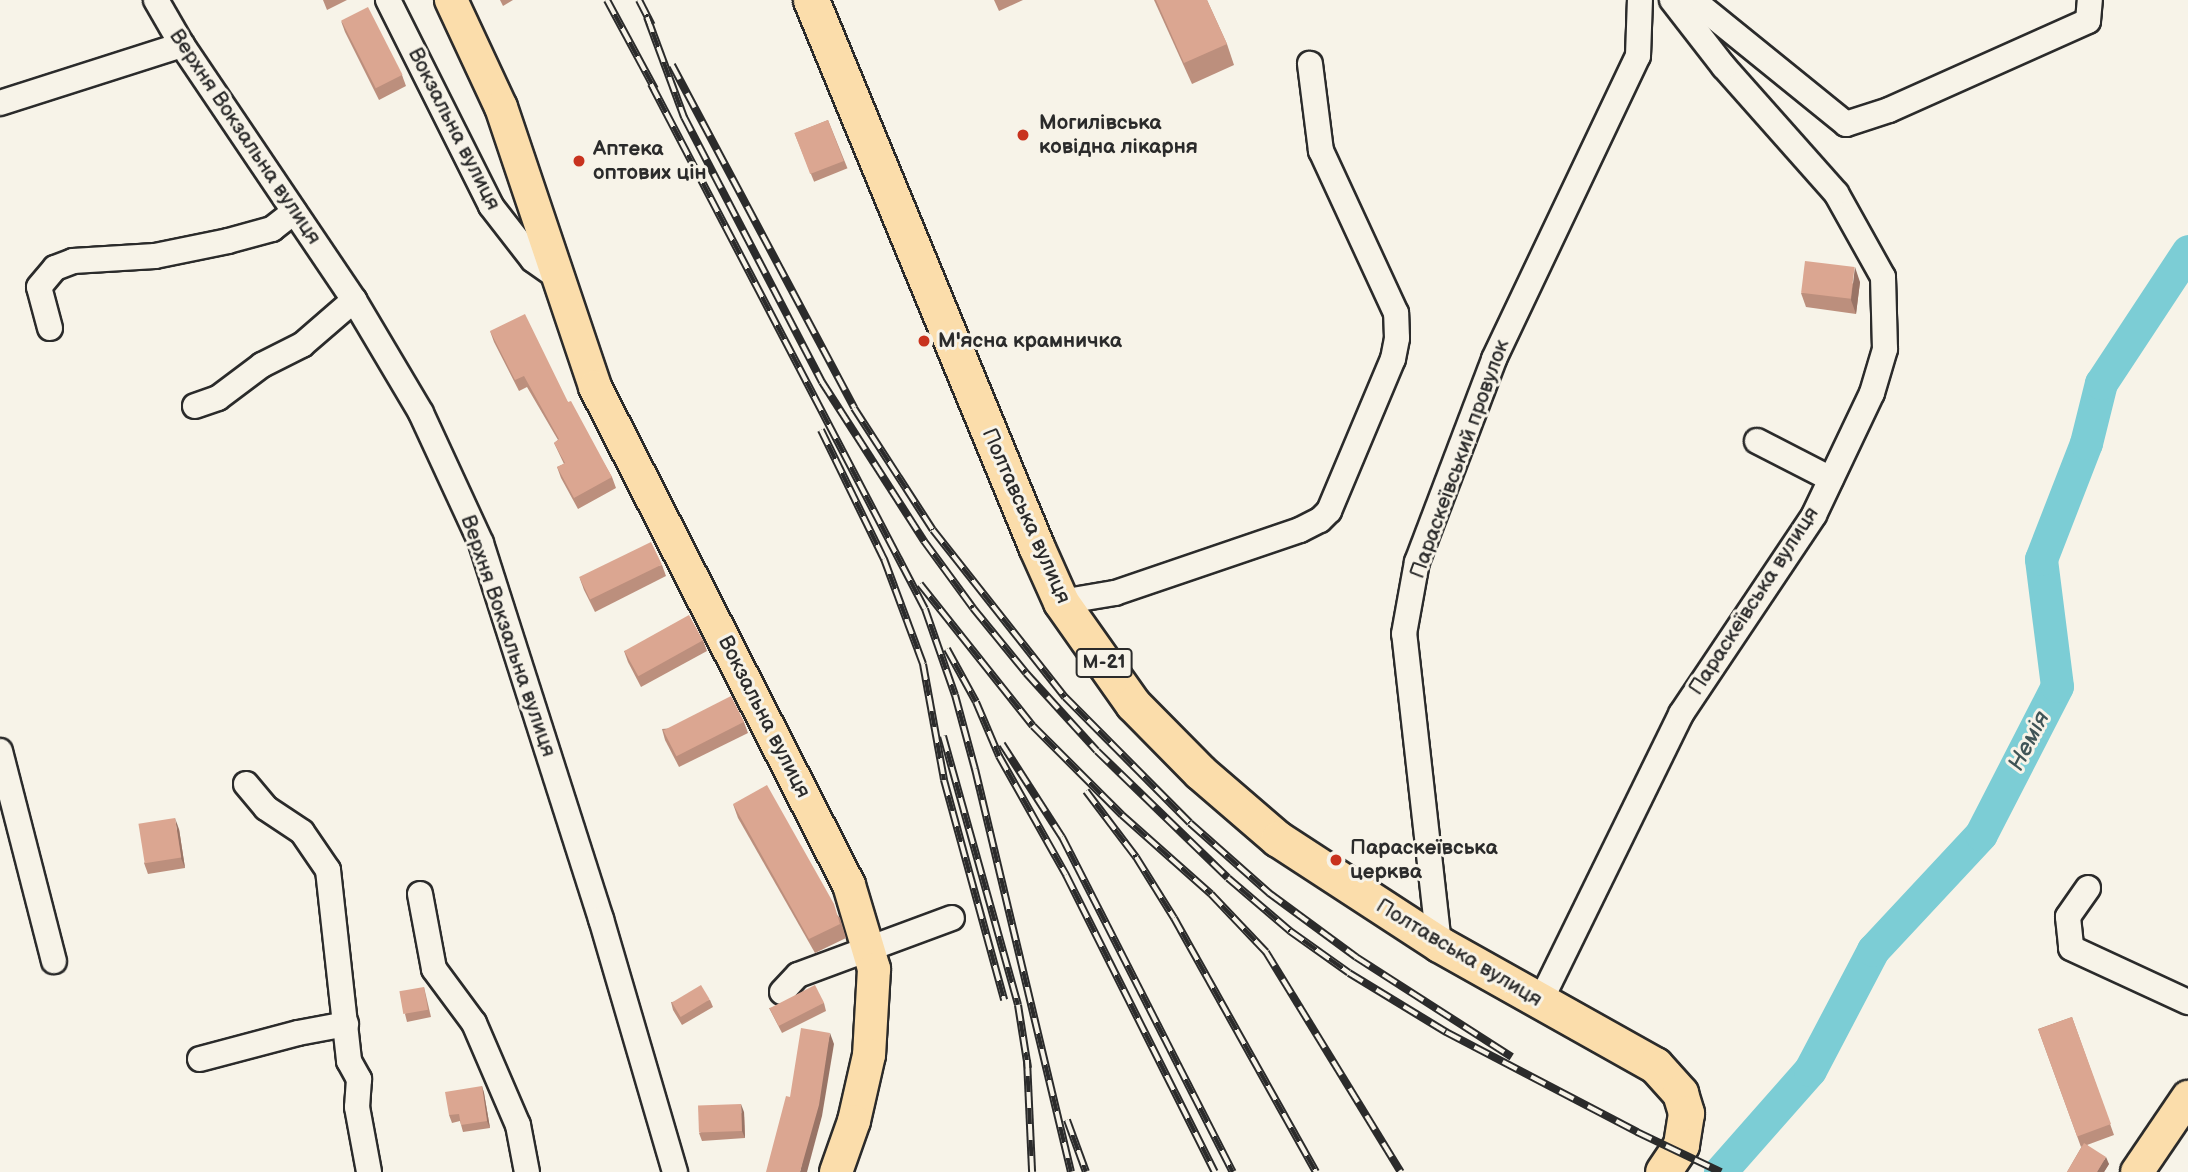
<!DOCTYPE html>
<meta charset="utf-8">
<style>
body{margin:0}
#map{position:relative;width:2188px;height:1172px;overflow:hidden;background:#f7f3e8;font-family:"Balsamiq Sans",sans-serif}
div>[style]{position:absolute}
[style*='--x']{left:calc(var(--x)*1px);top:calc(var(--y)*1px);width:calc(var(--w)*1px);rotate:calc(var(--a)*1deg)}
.river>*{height:33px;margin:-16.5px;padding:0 16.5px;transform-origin:16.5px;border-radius:16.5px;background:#7ccdd5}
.roads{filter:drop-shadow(2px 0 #2b2b2b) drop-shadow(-2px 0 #2b2b2b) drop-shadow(0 2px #2b2b2b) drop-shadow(0 -2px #2b2b2b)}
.minor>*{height:24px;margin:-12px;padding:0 12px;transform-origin:12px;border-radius:12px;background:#f7f3e8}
.major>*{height:32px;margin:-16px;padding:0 16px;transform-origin:16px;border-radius:16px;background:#fbddab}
.highway>*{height:35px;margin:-17.5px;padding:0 17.5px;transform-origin:17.5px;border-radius:17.5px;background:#fbddab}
.rail>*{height:8px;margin-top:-4px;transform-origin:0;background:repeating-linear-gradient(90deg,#f7f3e8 0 16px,#2b2b2b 0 32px);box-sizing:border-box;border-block:2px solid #2b2b2b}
.wall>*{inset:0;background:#bc8f7d;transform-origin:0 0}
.shaded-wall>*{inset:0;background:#997466}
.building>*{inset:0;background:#dba691;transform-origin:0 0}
.dots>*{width:19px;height:19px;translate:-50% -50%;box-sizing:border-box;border:4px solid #f7f3e8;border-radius:50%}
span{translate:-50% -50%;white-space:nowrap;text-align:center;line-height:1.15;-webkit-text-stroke:6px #f7f3e8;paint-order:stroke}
.shield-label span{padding:2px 5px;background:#f7f3e8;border:2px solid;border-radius:5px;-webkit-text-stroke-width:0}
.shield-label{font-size:19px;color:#2b2b2b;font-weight:700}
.poi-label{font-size:21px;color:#2b2b2b;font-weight:700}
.left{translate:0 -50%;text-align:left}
.street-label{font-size:21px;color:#2b2b2b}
.water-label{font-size:23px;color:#3f5456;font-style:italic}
</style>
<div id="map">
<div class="river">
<div style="--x:1720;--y:1172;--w:136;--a:-48.6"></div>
<div style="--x:1810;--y:1070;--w:136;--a:-62.3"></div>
<div style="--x:1873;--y:950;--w:158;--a:-47"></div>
<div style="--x:1981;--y:834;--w:166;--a:-62.8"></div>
<div style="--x:2057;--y:686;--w:128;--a:-97.2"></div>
<div style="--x:2041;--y:559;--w:124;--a:-68.8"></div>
<div style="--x:2086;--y:443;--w:62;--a:-76"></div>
<div style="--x:2101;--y:383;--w:158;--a:-56.6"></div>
</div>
<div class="roads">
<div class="minor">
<div style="--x:156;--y:0;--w:52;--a:60"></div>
<div style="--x:182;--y:45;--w:308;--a:56"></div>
<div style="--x:354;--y:300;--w:131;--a:59.3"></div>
<div style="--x:421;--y:413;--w:143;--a:65.2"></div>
<div style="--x:481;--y:543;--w:395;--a:72.3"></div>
<div style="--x:601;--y:919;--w:264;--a:73.7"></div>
<div style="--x:388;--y:0;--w:230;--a:63.4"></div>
<div style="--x:491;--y:206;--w:68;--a:52.1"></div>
<div style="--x:533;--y:260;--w:33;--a:35"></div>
<div style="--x:1693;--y:0;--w:197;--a:39"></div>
<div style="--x:1846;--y:124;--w:45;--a:-18"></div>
<div style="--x:1889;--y:110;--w:218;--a:-24.1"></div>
<div style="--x:2088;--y:21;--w:21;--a:-85"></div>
<div style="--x:0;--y:103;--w:191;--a:-17.7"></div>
<div style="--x:50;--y:328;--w:42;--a:-105"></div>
<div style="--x:39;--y:287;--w:25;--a:-50"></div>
<div style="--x:55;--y:268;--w:19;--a:-21"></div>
<div style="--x:73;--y:261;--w:82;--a:-3.5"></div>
<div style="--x:155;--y:256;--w:75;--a:-11.6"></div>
<div style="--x:228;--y:241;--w:46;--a:-15.3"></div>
<div style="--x:272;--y:229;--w:28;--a:-38"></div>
<div style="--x:195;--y:406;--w:24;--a:-19"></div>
<div style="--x:218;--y:398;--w:55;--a:-36.9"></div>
<div style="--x:262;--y:365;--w:45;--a:-26.6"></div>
<div style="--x:302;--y:345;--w:69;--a:-40.9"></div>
<div style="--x:1757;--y:441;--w:83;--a:27.2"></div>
<div style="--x:1061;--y:602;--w:55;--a:-9.5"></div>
<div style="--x:1115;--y:593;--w:195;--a:-18.8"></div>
<div style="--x:1300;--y:530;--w:22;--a:-27"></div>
<div style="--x:1320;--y:520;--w:13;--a:-45"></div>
<div style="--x:1329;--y:511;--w:165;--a:-67.2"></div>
<div style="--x:1393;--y:359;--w:21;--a:-79"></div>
<div style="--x:1397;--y:338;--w:25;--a:-92"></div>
<div style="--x:1396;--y:313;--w:179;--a:-114.8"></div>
<div style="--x:1321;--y:151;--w:88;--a:-97.2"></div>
<div style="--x:0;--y:751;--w:217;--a:75.6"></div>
<div style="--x:246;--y:784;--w:31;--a:50"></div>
<div style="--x:266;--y:808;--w:43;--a:33.7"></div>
<div style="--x:302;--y:832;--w:46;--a:55.6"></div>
<div style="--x:328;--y:870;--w:192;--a:83.7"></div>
<div style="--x:349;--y:1061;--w:21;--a:61"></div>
<div style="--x:359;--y:1079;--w:28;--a:94"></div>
<div style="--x:357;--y:1107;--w:66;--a:79.5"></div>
<div style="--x:2088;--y:888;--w:35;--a:125"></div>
<div style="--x:2068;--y:917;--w:31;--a:84"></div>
<div style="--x:2071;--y:948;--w:129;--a:24.8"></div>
<div style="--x:420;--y:894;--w:76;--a:79.4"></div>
<div style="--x:434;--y:969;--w:67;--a:53.5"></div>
<div style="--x:474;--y:1023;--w:111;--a:66.7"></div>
<div style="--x:518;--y:1125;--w:48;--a:79.2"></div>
<div style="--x:1439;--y:944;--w:312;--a:-96.4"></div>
<div style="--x:1404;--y:634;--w:73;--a:-79.8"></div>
<div style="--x:1417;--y:562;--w:217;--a:-69.2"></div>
<div style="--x:1494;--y:359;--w:335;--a:-64.6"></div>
<div style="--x:1638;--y:56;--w:56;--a:-88"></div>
<div style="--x:782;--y:992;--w:23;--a:-47"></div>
<div style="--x:798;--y:975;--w:164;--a:-20.3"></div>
<div style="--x:1540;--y:1002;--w:321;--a:-63.9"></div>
<div style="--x:1681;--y:714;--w:239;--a:-56.2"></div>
<div style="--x:1814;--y:515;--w:135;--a:-64.6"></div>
<div style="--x:1872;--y:393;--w:46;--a:-73.5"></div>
<div style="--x:1885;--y:349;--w:72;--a:-91.6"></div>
<div style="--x:1883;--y:277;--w:96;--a:-119.2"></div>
<div style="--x:1836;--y:193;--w:169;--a:-131.6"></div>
<div style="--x:1724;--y:67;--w:85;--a:-127.8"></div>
<div style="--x:200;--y:1059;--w:101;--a:-14.9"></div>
<div style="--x:298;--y:1033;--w:49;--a:-10.6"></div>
</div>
<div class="major">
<div style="--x:451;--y:0;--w:118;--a:65"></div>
<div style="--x:501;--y:107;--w:295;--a:71.4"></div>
<div style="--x:595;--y:387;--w:559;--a:62.98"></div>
<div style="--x:849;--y:885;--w:88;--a:73.4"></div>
<div style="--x:874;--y:969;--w:86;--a:93.3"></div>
<div style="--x:869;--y:1055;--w:68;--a:102.8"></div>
<div style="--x:854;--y:1121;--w:54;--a:109.4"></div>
<div style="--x:2137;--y:1172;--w:91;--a:-55.8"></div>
</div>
<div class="highway">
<div style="--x:811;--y:0;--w:591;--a:67.6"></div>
<div style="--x:1036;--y:546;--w:61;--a:65.9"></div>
<div style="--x:1061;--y:602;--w:125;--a:54.8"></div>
<div style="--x:1133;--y:704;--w:95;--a:45.4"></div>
<div style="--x:1200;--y:772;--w:103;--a:40.7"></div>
<div style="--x:1278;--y:839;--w:192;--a:33.1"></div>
<div style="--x:1439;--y:944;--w:248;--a:29.3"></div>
<div style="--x:1655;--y:1065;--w:38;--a:48"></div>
<div style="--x:1680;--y:1093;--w:21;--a:73"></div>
<div style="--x:1686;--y:1113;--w:32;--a:99"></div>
<div style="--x:1681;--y:1145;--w:32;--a:124"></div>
</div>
</div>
<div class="rail">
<div style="--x:607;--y:0;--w:101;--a:61.7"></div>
<div style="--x:639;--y:0;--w:28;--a:63"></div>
<div style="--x:647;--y:17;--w:107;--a:69.7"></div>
<div style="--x:684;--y:117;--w:299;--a:62.5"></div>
<div style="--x:822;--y:382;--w:189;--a:57.3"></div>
<div style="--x:924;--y:541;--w:83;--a:53.8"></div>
<div style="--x:973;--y:608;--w:84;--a:50.8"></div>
<div style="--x:1026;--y:673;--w:105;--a:47.7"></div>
<div style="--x:1097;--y:751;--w:182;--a:44.1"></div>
<div style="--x:1228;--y:878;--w:82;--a:40.5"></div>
<div style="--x:1290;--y:931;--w:72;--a:35.4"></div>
<div style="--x:1349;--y:973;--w:114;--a:31.3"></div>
<div style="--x:1446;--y:1032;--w:216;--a:27.6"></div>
<div style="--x:1637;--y:1132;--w:93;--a:25.5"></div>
<div style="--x:672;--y:65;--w:388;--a:62"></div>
<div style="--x:854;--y:408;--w:145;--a:57.1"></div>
<div style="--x:933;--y:530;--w:213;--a:51.7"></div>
<div style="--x:1065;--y:697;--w:177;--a:45.2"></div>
<div style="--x:1190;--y:823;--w:106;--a:41.5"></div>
<div style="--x:1269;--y:893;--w:108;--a:36.3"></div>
<div style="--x:1356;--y:957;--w:185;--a:32.7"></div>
<div style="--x:651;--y:84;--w:592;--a:62.44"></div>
<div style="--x:925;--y:609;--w:91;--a:70.8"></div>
<div style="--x:955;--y:695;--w:77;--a:74.9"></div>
<div style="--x:975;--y:769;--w:414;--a:76.6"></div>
<div style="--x:821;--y:430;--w:144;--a:64"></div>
<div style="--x:884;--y:559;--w:112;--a:69.6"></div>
<div style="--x:923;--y:664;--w:118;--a:79.7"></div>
<div style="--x:944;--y:780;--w:228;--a:74.7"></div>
<div style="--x:920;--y:584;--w:181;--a:51.5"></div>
<div style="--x:1033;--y:726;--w:126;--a:45"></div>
<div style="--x:1122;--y:815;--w:119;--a:41.6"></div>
<div style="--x:1211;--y:894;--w:80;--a:46.5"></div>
<div style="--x:1266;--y:952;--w:258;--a:58.5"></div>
<div style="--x:947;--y:649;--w:60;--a:61.3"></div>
<div style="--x:976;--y:702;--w:59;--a:66.9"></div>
<div style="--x:999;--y:756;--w:137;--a:60.6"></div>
<div style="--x:1066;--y:875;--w:332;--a:63.4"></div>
<div style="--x:943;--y:736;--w:279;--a:74.4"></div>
<div style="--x:1018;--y:1005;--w:64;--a:81"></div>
<div style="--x:1002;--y:744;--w:111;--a:57.2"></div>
<div style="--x:1062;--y:837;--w:376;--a:63"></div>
<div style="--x:1086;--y:791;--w:83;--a:52.9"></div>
<div style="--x:1136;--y:857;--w:72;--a:58.1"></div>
<div style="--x:1174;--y:918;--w:291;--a:60.8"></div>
<div style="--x:1027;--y:1060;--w:112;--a:87.4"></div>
<div style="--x:1067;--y:1120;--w:55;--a:69.9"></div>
</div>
<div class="wall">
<div style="clip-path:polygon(323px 0,347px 0,327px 10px)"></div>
<div style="clip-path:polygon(500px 0,513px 0,503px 6px)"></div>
<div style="clip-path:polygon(994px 0,1023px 0,999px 11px)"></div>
<div style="clip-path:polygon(1154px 0,1207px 0,1227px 44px,1234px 65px,1192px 84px)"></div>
<div style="clip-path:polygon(341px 21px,402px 75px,406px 86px,379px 100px,345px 32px)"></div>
<div style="left:828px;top:120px;width:52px;height:36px;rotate:68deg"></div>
<div style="clip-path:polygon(1860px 282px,1856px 314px,1806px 307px,1801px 293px)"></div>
<div style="clip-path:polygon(490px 331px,568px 402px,612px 477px,616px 488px,578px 509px,561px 478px,557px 467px,564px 464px,554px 443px,558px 440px,527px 387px,519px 391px,494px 342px)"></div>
<div style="clip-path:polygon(662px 565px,666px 576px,595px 612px,584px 590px,580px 579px)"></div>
<div style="clip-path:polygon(703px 640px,707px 651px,641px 687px,628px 662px,624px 651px)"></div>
<div style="clip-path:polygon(744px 722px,748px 733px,679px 767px,665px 740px,662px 729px)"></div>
<div style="clip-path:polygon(733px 804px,840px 918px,846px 938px,815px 953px,738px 818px)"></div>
<div style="clip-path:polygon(179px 829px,185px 868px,148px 874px,144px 863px)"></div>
<div style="clip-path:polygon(424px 987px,431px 1017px,407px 1022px,405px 1014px)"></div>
<div style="clip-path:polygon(710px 1000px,713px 1007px,682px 1025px,673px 1010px,671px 1002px)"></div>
<div style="clip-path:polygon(824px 1003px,826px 1011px,782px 1033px,769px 1008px)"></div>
<div style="clip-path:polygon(2072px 1017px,2114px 1135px,2087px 1145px,2109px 1164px,2104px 1172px,2067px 1172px,2082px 1146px,2081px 1147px,2038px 1029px)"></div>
<div style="clip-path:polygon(482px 1086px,484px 1093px,490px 1128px,463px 1132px,460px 1121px,452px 1123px,449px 1115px)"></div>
<div style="clip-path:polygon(744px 1112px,745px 1138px,702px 1141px,699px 1133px)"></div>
</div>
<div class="shaded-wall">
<div style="clip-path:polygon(1855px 267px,1860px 282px,1856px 314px,1851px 300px)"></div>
<div style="clip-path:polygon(175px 818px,179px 829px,185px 868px,181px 858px)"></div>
<div style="clip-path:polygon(830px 1033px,834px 1044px,822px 1116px,807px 1172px,800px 1172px)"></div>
<div style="clip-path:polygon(482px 1086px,484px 1093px,490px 1128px,487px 1121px)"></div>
<div style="clip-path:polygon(741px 1104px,744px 1112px,745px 1138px,742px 1131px)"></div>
<div style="clip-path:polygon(2106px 1157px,2109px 1164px,2104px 1172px,2097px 1172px)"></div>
</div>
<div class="building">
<div style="clip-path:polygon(1156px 0,1207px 0,1227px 44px,1184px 63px)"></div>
<div style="left:368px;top:7px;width:76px;height:30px;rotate:63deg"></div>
<div style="left:828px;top:120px;width:44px;height:36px;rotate:69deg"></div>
<div style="left:1805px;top:261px;width:50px;height:32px;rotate:7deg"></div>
<div style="clip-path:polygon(525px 314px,568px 402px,571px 401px,612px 477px,574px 498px,557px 467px,565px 463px,554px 443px,559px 439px,524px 376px,515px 380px,490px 331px)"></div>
<div style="left:651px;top:542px;width:25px;height:80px;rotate:64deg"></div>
<div style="left:689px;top:615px;width:29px;height:74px;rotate:61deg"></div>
<div style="left:731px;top:696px;width:29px;height:76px;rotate:63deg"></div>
<div style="clip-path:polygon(767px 785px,834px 904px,840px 924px,809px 939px,733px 804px)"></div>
<div style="left:175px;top:818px;width:40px;height:37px;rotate:81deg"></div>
<div style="left:701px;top:985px;width:17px;height:34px;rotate:59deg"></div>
<div style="left:815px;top:985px;width:20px;height:51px;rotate:63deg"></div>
<div style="left:424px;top:987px;width:23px;height:25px;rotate:80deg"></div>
<div style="left:2072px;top:1017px;width:114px;height:36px;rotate:70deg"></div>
<div style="clip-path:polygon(801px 1028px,830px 1033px,819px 1105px,800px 1172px,766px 1172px,786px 1096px,790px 1097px)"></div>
<div style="clip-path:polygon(482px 1086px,487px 1121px,461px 1125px,459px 1114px,449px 1115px,445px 1092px)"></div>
<div style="left:741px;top:1104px;width:27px;height:43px;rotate:88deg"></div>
<div style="clip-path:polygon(2084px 1143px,2106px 1157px,2097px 1172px,2067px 1172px)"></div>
</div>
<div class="dots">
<div style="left:1023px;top:135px;background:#c8321e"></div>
<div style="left:579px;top:161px;background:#c8321e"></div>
<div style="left:924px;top:341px;background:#c8321e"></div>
<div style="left:1336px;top:860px;background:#c8321e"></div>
</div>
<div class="shield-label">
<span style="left:1104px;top:663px">М-21</span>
</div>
<div class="poi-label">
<span class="left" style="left:1039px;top:135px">Могилівська<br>ковідна лікарня</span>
<span class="left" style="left:593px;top:161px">Аптека<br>оптових цін</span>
<span class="left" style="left:938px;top:341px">М'ясна крамничка</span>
<span class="left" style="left:1350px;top:860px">Параскеївська<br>церква</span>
</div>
<div class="street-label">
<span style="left:454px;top:129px;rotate:63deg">Вокзальна вулиця</span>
<span style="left:245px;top:137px;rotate:56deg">Верхня Вокзальна вулиця</span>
<span style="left:1460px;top:459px;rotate:-70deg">Параскеївський провулок</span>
<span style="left:1026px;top:516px;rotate:66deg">Полтавська вулиця</span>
<span style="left:1754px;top:601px;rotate:-57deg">Параскеївська вулиця</span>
<span style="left:508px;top:636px;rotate:71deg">Верхня Вокзальна вулиця</span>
<span style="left:764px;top:717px;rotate:63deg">Вокзальна вулиця</span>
<span style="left:1459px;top:953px;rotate:31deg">Полтавська вулиця</span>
</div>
<div class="water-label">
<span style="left:2029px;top:741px;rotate:-63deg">Немія</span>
</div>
</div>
